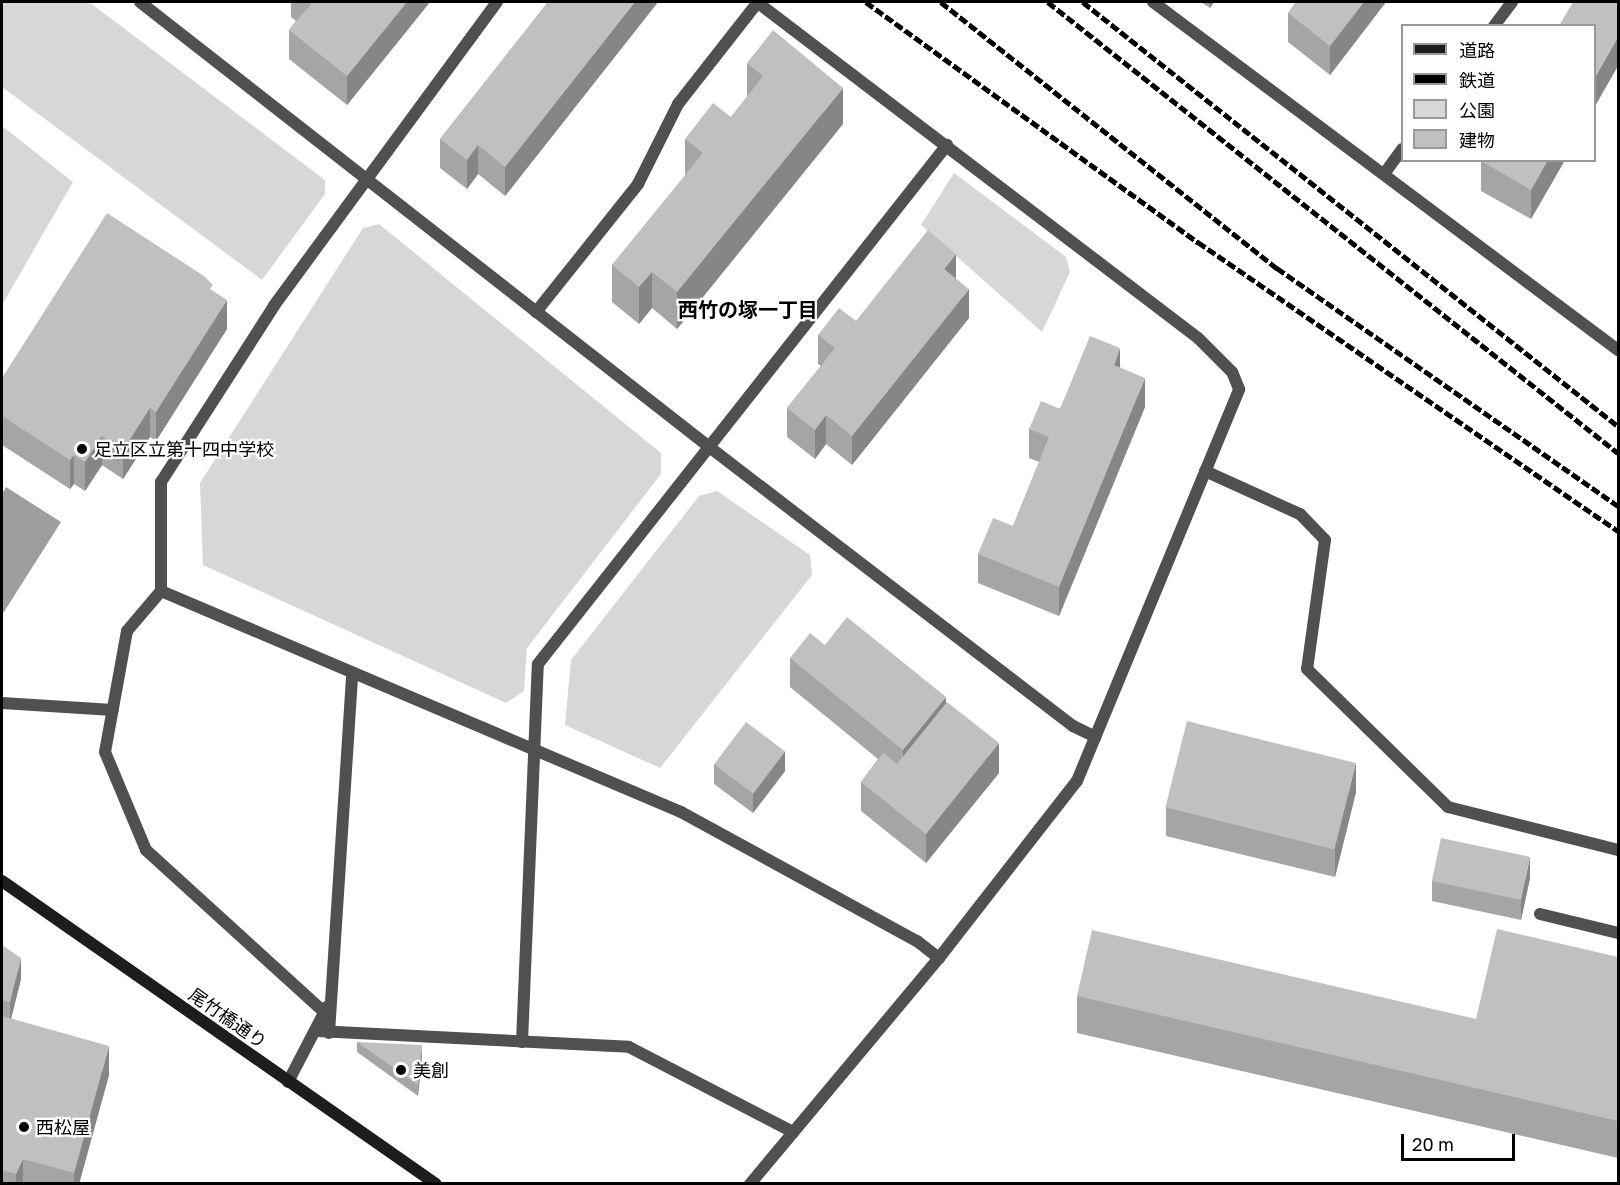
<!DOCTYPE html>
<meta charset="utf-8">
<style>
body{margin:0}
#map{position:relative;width:1620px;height:1185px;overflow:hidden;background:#fff;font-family:"Golos Text","Noto Sans JP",sans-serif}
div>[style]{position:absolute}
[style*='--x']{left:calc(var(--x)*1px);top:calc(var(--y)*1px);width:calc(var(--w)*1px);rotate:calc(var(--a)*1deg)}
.green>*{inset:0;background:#d7d7d7}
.water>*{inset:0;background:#9e9e9e}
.lane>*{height:12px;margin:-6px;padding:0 6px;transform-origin:6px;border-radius:6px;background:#505050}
.street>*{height:12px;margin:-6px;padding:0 6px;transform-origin:6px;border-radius:6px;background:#505050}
.secondary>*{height:12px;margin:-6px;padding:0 6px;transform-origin:6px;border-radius:6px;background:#1d1d1d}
.rail>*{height:4.5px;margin-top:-2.25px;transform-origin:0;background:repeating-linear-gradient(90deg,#000 0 9px,transparent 0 12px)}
.wall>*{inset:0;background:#a5a5a5}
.shaded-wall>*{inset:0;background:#868686}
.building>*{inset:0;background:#c0c0c0;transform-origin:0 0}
.dots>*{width:16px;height:16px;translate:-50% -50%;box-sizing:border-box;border:3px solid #fff;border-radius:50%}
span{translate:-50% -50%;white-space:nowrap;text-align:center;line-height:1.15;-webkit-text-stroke:4.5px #fff;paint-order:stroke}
.poi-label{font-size:18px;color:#000}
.left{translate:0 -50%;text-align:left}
.street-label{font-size:18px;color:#000}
.neighbourhood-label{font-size:20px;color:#000;font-weight:700}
.frame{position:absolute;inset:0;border:3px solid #000;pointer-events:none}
.legend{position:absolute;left:1401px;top:24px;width:195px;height:138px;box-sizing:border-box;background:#fff;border:2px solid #999;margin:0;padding:8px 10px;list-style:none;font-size:18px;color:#000}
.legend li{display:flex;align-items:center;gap:12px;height:30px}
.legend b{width:30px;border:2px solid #999}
.scale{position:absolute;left:1401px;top:1134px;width:114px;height:27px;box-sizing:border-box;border:3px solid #000;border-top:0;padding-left:8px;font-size:18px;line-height:21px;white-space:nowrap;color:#000;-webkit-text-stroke:4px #fff;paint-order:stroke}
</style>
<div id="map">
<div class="green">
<div style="clip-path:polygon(2px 2px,89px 2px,325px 180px,325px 194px,262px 280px,2px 87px)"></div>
<div style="clip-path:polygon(2px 126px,73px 182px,2px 305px)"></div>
<div style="clip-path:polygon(954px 173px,1066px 257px,1070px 272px,1042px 332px,921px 225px)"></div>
<div style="clip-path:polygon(379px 224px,661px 453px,661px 474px,527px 648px,524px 691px,506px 703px,203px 565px,200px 483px,363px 228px)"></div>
<div style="clip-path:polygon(717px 491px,810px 555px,812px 575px,660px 768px,565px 725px,571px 660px,699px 496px)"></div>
</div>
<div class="water">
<div style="clip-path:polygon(6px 487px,61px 522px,2px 615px,2px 494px)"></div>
</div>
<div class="lane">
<div style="--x:536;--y:312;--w:164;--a:-51.4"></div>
<div style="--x:638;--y:184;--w:89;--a:-63.4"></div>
<div style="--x:678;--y:104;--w:130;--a:-51.9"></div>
<div style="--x:1205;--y:471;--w:104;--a:24.4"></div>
<div style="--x:1300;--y:514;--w:36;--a:46"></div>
<div style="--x:1325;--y:540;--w:130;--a:97.9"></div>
<div style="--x:1307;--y:669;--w:197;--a:44.4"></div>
<div style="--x:1448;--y:807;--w:175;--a:14.2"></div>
<div style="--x:1540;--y:914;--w:80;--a:13.7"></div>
</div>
<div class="street">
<div style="--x:140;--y:2;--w:721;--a:38.01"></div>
<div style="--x:708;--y:446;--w:460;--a:37.5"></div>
<div style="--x:1073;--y:726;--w:25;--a:26"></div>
<div style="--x:497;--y:2;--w:377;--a:126.3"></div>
<div style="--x:274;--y:306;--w:209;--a:122.7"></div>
<div style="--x:161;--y:482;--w:109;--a:90"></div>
<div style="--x:161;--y:591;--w:565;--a:23.03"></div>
<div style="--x:681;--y:812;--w:269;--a:28.7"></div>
<div style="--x:917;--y:941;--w:28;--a:38"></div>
<div style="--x:1153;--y:2;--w:581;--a:36.81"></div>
<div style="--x:1494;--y:26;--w:30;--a:-53"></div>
<div style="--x:1384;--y:174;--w:31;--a:-54"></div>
<div style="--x:161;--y:591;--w:52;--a:130.4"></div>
<div style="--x:127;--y:631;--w:123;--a:100.3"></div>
<div style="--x:105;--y:752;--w:106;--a:67.3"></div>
<div style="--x:146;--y:850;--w:242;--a:42.3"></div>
<div style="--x:2;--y:703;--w:111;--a:3.6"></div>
<div style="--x:317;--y:1031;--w:312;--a:2.9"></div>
<div style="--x:629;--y:1047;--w:185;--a:27.4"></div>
<div style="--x:329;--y:1033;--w:360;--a:-86.3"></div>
<div style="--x:522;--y:1042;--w:378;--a:-87.6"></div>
<div style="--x:538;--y:664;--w:661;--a:-51.76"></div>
<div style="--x:288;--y:1082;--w:85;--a:-62.5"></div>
<div style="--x:750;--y:1184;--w:295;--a:-50.1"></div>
<div style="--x:939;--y:958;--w:224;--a:-52.1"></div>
<div style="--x:1077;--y:781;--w:424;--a:-67.5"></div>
<div style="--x:1239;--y:389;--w:18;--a:-112"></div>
<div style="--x:1232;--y:372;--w:48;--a:-135"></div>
<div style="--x:1198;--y:338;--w:554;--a:-142.7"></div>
</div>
<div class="secondary">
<div style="--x:2;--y:881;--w:529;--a:34.92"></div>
</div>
<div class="rail">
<div style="--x:866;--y:2;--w:410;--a:35.9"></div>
<div style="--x:1198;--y:242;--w:510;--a:34.53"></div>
<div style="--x:941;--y:2;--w:429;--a:38.4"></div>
<div style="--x:1277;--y:268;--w:416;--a:34.9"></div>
<div style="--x:1048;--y:2;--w:727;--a:38.35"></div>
<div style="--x:1083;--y:2;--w:683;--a:38.4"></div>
</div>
<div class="wall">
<div style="clip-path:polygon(291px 2px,430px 2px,347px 105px,289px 59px,289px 30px,296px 21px,291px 17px)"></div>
<div style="clip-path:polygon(548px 2px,658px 2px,505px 196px,478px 174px,467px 189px,440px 168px,440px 139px)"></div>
<div style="clip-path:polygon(1201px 2px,1214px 2px,1210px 8px)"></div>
<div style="clip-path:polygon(1296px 2px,1386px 2px,1330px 75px,1288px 42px,1288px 13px)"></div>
<div style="clip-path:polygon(747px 63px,843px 124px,677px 329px,652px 308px,639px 324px,612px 302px,612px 265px,685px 176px,685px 139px,731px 117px,747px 97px)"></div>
<div style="clip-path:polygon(1565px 160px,1531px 219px,1481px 191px,1481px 161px)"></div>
<div style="clip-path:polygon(956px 279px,969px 318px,852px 465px,826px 444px,815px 459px,787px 437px,787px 408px,821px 366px,818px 364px,818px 335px,856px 321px)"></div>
<div style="clip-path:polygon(213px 291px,227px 329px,156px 441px,150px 437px,123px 479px,102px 465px,85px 491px,74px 484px,70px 489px,2px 445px,2px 378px)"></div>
<div style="clip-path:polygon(1120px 367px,1145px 407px,1059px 616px,978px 583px,978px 554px,1013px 526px,1039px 462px,1029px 458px,1029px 429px)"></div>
<div style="clip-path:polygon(825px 645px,946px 703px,999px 773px,926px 863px,861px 811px,861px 782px,878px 759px,790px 687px,790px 658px)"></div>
<div style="clip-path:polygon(714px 764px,785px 771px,753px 813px,714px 784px)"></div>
<div style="clip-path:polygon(1356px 792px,1335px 877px,1166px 836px,1166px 807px)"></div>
<div style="clip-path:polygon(1530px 878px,1521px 920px,1432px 901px,1432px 881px)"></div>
<div style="clip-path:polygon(2px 945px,21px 979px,11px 1018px,109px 1075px,79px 1184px,2px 1184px)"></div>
<div style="clip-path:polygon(1618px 957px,1618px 1158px,1077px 1033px,1077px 996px,1476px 1019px)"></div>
<div style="clip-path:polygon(357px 1042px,422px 1055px,418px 1096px,357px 1052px)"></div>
</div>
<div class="shaded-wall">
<div style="clip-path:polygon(407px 2px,430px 2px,347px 105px,347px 76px)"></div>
<div style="clip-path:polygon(635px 2px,658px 2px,505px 196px,505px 167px)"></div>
<div style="clip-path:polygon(1210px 2px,1214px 2px,1210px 8px)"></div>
<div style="clip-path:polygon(1364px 2px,1386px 2px,1330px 75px,1330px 46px)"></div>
<div style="clip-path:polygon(1618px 37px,1618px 66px,1594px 108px,1594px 79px)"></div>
<div style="clip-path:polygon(843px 88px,843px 124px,677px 329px,677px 292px)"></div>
<div style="clip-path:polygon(478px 145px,478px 174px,467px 189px,467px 160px)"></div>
<div style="clip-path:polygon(1548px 160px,1565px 160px,1531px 219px,1531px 190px)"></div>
<div style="clip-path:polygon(956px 254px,956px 283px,944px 269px)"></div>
<div style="clip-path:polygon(652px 272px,652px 308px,639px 324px,639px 287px)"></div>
<div style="clip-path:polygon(969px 289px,969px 318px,852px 465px,852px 436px)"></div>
<div style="clip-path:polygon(227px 300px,227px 329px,156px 441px,156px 412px)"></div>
<div style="clip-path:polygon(1120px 348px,1120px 377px,1114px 365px)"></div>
<div style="clip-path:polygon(1145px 378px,1145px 407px,1059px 616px,1059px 587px)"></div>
<div style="clip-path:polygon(150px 408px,150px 437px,123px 479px,123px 450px)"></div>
<div style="clip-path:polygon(826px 415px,826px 444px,815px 459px,815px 430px)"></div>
<div style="clip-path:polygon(102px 436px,102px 465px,85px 491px,85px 462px)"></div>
<div style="clip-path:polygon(74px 455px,74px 484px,70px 489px,70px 460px)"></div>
<div style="clip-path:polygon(946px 697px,946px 726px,903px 779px,903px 750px)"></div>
<div style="clip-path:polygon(999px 743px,999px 773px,926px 863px,926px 834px)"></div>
<div style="clip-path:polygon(785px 751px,785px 771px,753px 813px,753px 793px)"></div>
<div style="clip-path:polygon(1356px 762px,1356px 792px,1335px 877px,1335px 848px)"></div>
<div style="clip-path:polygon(1530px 857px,1530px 878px,1521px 920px,1521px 900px)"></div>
<div style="clip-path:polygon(21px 958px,21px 979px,10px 1023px,10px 1002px)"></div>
<div style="clip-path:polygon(422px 1045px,422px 1055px,418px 1096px,418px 1085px)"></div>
<div style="clip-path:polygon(109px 1046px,109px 1075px,79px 1184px,74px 1184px,74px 1173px)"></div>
<div style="clip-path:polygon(23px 1159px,23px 1184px,16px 1184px,16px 1174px)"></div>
</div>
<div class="building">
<div style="clip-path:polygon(308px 2px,407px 2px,347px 76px,289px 30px,311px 4px)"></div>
<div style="clip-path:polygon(548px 2px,635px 2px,505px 167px,478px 145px,467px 160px,440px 139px)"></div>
<div style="clip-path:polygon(1296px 2px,1364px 2px,1330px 46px,1288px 13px)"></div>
<div style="clip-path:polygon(1573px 2px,1618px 2px,1618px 37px,1594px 79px,1594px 26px,1559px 26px)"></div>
<div style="clip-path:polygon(773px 30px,843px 88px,677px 292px,652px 272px,639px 287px,612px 265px,703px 153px,685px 139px,713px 103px,731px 117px,763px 76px,747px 63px)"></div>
<div style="clip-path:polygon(1481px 160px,1548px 160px,1531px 190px,1481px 161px)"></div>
<div style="clip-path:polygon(107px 213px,204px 276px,213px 285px,210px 289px,227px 300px,156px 412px,150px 408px,123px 450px,102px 436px,85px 462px,74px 455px,70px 460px,2px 416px,2px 378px)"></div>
<div style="clip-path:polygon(928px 230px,956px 254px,944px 269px,969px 289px,852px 436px,826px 415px,815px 430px,787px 408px,835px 348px,818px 335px,839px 308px,856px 321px)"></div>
<div style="clip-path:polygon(1090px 336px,1120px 348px,1114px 365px,1145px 378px,1059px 587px,978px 554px,993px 518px,1013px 526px,1049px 437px,1029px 429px,1041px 401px,1060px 409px)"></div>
<div style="clip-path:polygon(847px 617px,946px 697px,903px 750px,790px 658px,810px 633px,825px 645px)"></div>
<div style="clip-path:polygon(947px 702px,999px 743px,926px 834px,861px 782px,883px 753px,897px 764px)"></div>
<div style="left:1187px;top:721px;width:174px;height:89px;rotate:14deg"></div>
<div style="left:746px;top:722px;width:49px;height:53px;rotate:37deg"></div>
<div style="left:1441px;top:838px;width:91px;height:44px;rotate:12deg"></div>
<div style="clip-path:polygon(1497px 929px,1618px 957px,1618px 1121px,1077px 996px,1092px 930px,1476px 1019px)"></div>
<div style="clip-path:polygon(2px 945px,21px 958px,10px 1002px,2px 1000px)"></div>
<div style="clip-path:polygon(2px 1016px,109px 1046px,74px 1173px,23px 1159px,16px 1174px,2px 1170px)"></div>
<div style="clip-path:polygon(357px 1042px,422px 1045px,418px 1085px)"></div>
</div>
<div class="dots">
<div style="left:82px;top:449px;background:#000"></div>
<div style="left:401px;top:1070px;background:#000"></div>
<div style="left:24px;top:1127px;background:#000"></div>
</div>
<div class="poi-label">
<span class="left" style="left:94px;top:449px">足立区立第十四中学校</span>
<span class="left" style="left:413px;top:1070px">美創</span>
<span class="left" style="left:36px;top:1127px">西松屋</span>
</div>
<div class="street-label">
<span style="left:228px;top:1018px;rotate:35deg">尾竹橋通り</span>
</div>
<div class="neighbourhood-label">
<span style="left:748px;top:309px">西竹の塚一丁目</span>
</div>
<div class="frame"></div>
<ul class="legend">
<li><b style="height:8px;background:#1d1d1d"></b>道路</li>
<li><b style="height:8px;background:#000"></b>鉄道</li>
<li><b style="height:16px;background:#d7d7d7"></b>公園</li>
<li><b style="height:16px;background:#c0c0c0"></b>建物</li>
</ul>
<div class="scale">20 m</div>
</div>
